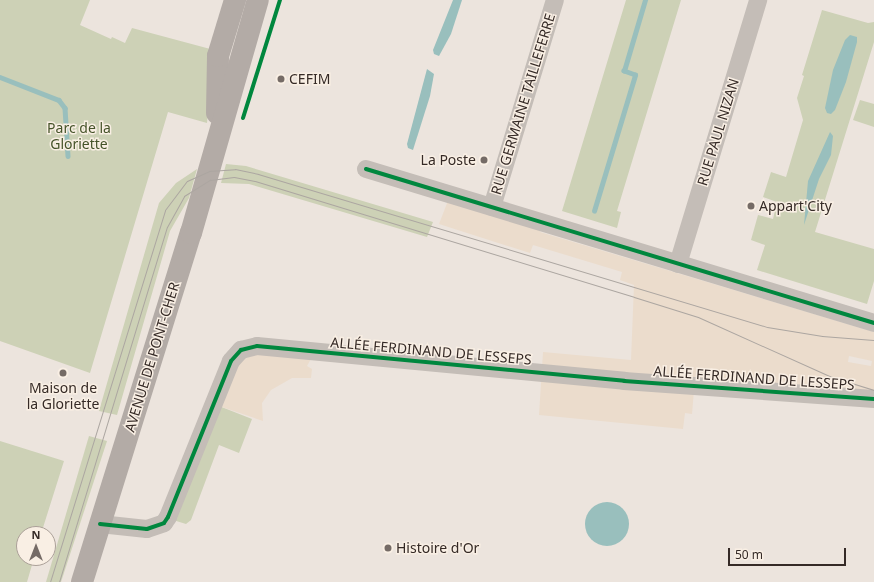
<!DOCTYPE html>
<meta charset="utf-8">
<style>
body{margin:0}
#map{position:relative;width:874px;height:582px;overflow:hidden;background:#ece4dd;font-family:"Noto Sans",sans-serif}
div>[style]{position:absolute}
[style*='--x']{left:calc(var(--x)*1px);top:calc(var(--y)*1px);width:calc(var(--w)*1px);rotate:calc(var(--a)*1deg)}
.green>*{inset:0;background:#cdd1b6}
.plaza>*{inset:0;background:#ebdccc}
.water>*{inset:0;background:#99bfbd}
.round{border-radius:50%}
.stream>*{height:4.5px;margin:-2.25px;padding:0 2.25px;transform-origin:2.25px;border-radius:2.25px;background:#99bfbd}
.minor>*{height:18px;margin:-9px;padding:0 9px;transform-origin:9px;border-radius:9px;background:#c4bdb7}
.major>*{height:22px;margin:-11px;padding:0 11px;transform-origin:11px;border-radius:11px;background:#b3aba6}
.tram>*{height:1px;margin:-0.5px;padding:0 0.5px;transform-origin:0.5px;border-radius:0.5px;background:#aca6a1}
.cycleway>*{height:4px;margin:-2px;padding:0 2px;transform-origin:2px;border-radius:2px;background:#00873e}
.dots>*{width:11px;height:11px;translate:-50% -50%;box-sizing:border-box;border:2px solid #f9efe4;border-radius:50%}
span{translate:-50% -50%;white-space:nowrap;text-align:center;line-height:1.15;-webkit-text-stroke:3px #f9efe4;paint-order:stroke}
.poi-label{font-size:14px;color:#352a26}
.left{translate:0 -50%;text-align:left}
.right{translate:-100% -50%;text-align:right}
.street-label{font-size:14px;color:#352a26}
.park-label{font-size:14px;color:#455329}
.north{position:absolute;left:16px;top:526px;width:40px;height:40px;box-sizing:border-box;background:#f9efe4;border:1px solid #aba098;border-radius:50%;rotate:0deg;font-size:11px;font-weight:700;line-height:16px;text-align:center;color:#352a26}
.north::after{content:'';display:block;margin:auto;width:14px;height:18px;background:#756b66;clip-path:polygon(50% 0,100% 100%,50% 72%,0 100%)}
.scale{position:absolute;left:728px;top:548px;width:118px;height:18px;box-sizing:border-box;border:2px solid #352a26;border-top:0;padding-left:5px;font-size:12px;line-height:14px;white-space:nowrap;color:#352a26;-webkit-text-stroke:3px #f9efe4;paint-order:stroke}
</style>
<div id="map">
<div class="green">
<div style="clip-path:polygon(0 0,90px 0,80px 25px,111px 39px,112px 37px,125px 43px,132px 28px,214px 50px,207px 123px,168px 112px,90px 373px,0 341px)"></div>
<div style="clip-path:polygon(626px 0,681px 0,617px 211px,621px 212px,617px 228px,562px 211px)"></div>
<div style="clip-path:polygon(822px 10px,868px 23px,874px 22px,874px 42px,815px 232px,874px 249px,874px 281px,867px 304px,757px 270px,765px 245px,751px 240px,758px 215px,773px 219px,777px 202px,763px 197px,771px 172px,786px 177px,803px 120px,797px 98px,804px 76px,802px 75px)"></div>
<div style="clip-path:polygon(860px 100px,874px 104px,874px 127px,853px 120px)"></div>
<div style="clip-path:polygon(226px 164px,246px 166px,433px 222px,427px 237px,249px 184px,221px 183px)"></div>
<div style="clip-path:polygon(197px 169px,189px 198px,170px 231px,117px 415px,99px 411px,159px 203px,176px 183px)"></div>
<div style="clip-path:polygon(219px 406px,252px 419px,239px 453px,219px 445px,191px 520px,186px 524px,173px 520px)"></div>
<div style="clip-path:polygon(89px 436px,107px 441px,61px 582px,46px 582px)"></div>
<div style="clip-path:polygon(0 441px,64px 461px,41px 534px,24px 534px,24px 558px,34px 558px,27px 582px,0 582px)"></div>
</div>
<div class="plaza">
<div style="clip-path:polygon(evenodd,449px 198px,542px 226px,540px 232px,874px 332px,874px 395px,695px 378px,692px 414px,685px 413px,683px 429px,539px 415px,543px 352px,631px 360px,634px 285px,620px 280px,622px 272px,533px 245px,530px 253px,439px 224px,449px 198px,849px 356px,872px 361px,871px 366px,848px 362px,849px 356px)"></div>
<div style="clip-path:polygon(256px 352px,312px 357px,307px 366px,312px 369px,311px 378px,292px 378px,271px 390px,262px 403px,263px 421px,219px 406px,239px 362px)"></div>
</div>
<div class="water">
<div style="clip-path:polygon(453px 0,462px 0,451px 34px,439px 56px,434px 54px,433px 50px)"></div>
<div style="clip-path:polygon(850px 35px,857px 37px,857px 42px,846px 82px,835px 110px,831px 114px,827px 113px,825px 108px,833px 70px,845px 40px)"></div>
<div style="clip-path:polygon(427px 69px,434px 74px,430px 96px,413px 150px,408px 148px,407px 144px)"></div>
<div style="clip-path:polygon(830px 132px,833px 136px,831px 155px,819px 179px,804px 225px,808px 181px)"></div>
<div class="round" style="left:585px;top:502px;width:44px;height:44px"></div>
</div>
<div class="stream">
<div style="--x:0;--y:77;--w:63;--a:21.3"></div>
<div style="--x:59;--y:100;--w:10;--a:53"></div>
<div style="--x:65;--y:108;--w:48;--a:86.4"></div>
<div style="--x:594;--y:211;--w:142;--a:-73.2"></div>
<div style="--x:635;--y:75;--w:12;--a:-160"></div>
<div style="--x:624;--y:71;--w:74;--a:-73.5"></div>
</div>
<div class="minor">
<div style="--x:366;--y:169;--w:531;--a:16.86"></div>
<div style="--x:492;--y:207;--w:216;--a:-73.1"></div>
<div style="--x:678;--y:264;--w:276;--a:-73.1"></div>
<div style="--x:100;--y:524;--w:47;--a:6.1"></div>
<div style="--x:147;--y:529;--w:18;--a:-19"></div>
<div style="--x:164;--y:523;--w:7;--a:-56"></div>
<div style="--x:168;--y:517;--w:168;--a:-68"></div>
<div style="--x:231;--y:361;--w:15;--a:-48"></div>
<div style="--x:241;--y:350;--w:16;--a:-14"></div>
<div style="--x:257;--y:346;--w:369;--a:5.4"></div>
<div style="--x:624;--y:381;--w:251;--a:4.1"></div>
</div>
<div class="major">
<div style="--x:217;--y:113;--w:57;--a:-89"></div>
<div style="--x:218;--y:56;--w:59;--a:-73.1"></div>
<div style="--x:82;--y:582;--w:366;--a:-72.7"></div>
<div style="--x:191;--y:233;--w:242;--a:-74"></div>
</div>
<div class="tram">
<div style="--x:50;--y:582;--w:389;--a:-72.8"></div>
<div style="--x:165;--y:210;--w:36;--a:-53"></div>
<div style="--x:187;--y:181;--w:24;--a:-24"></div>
<div style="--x:209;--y:171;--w:26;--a:-4"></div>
<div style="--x:235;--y:169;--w:24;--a:12"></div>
<div style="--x:258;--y:174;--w:531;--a:16.73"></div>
<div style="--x:767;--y:327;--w:56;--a:9.3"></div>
<div style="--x:822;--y:336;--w:52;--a:4.4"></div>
<div style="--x:59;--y:582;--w:371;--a:-73.1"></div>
<div style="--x:167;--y:227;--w:35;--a:-61"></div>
<div style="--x:184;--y:196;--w:31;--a:-32"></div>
<div style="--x:210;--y:180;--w:24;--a:-7"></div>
<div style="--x:234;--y:177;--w:21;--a:11"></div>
<div style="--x:255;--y:181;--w:396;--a:17"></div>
<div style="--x:634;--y:297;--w:67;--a:17.4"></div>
<div style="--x:698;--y:317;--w:144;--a:24.2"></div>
<div style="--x:829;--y:376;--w:47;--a:17.3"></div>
</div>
<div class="cycleway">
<div style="--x:243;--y:118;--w:124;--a:-72.6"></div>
<div style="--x:366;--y:169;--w:531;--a:16.86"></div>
<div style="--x:100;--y:524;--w:47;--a:6.1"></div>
<div style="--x:147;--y:529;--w:18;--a:-19"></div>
<div style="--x:164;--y:523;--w:7;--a:-56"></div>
<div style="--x:168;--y:517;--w:168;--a:-68"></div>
<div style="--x:231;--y:361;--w:15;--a:-48"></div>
<div style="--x:241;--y:350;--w:16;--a:-14"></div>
<div style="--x:257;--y:346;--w:369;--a:5.4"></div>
<div style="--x:624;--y:381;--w:251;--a:4.1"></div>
</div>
<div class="dots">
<div style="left:281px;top:79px;background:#756b66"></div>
<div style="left:484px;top:160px;background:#756b66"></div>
<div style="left:751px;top:206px;background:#756b66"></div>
<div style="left:63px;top:373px;background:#756b66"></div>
<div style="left:388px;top:548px;background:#756b66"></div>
</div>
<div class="poi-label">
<span class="left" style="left:289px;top:79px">CEFIM</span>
<span class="right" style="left:476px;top:160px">La Poste</span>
<span class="left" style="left:759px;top:206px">Appart'City</span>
<span style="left:63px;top:396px">Maison de<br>la Gloriette</span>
<span class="left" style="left:396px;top:548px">Histoire d'Or</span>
</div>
<div class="street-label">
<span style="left:523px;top:104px;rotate:-73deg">RUE GERMAINE TAILLEFERRE</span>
<span style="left:718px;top:132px;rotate:-73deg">RUE PAUL NIZAN</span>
<span style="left:431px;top:351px;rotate:5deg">ALLÉE FERDINAND DE LESSEPS</span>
<span style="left:152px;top:357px;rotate:-73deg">AVENUE DE PONT-CHER</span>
<span style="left:754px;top:378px;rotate:4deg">ALLÉE FERDINAND DE LESSEPS</span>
</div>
<div class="park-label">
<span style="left:79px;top:136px">Parc de la<br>Gloriette</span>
</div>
<div class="north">N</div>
<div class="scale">50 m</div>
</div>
